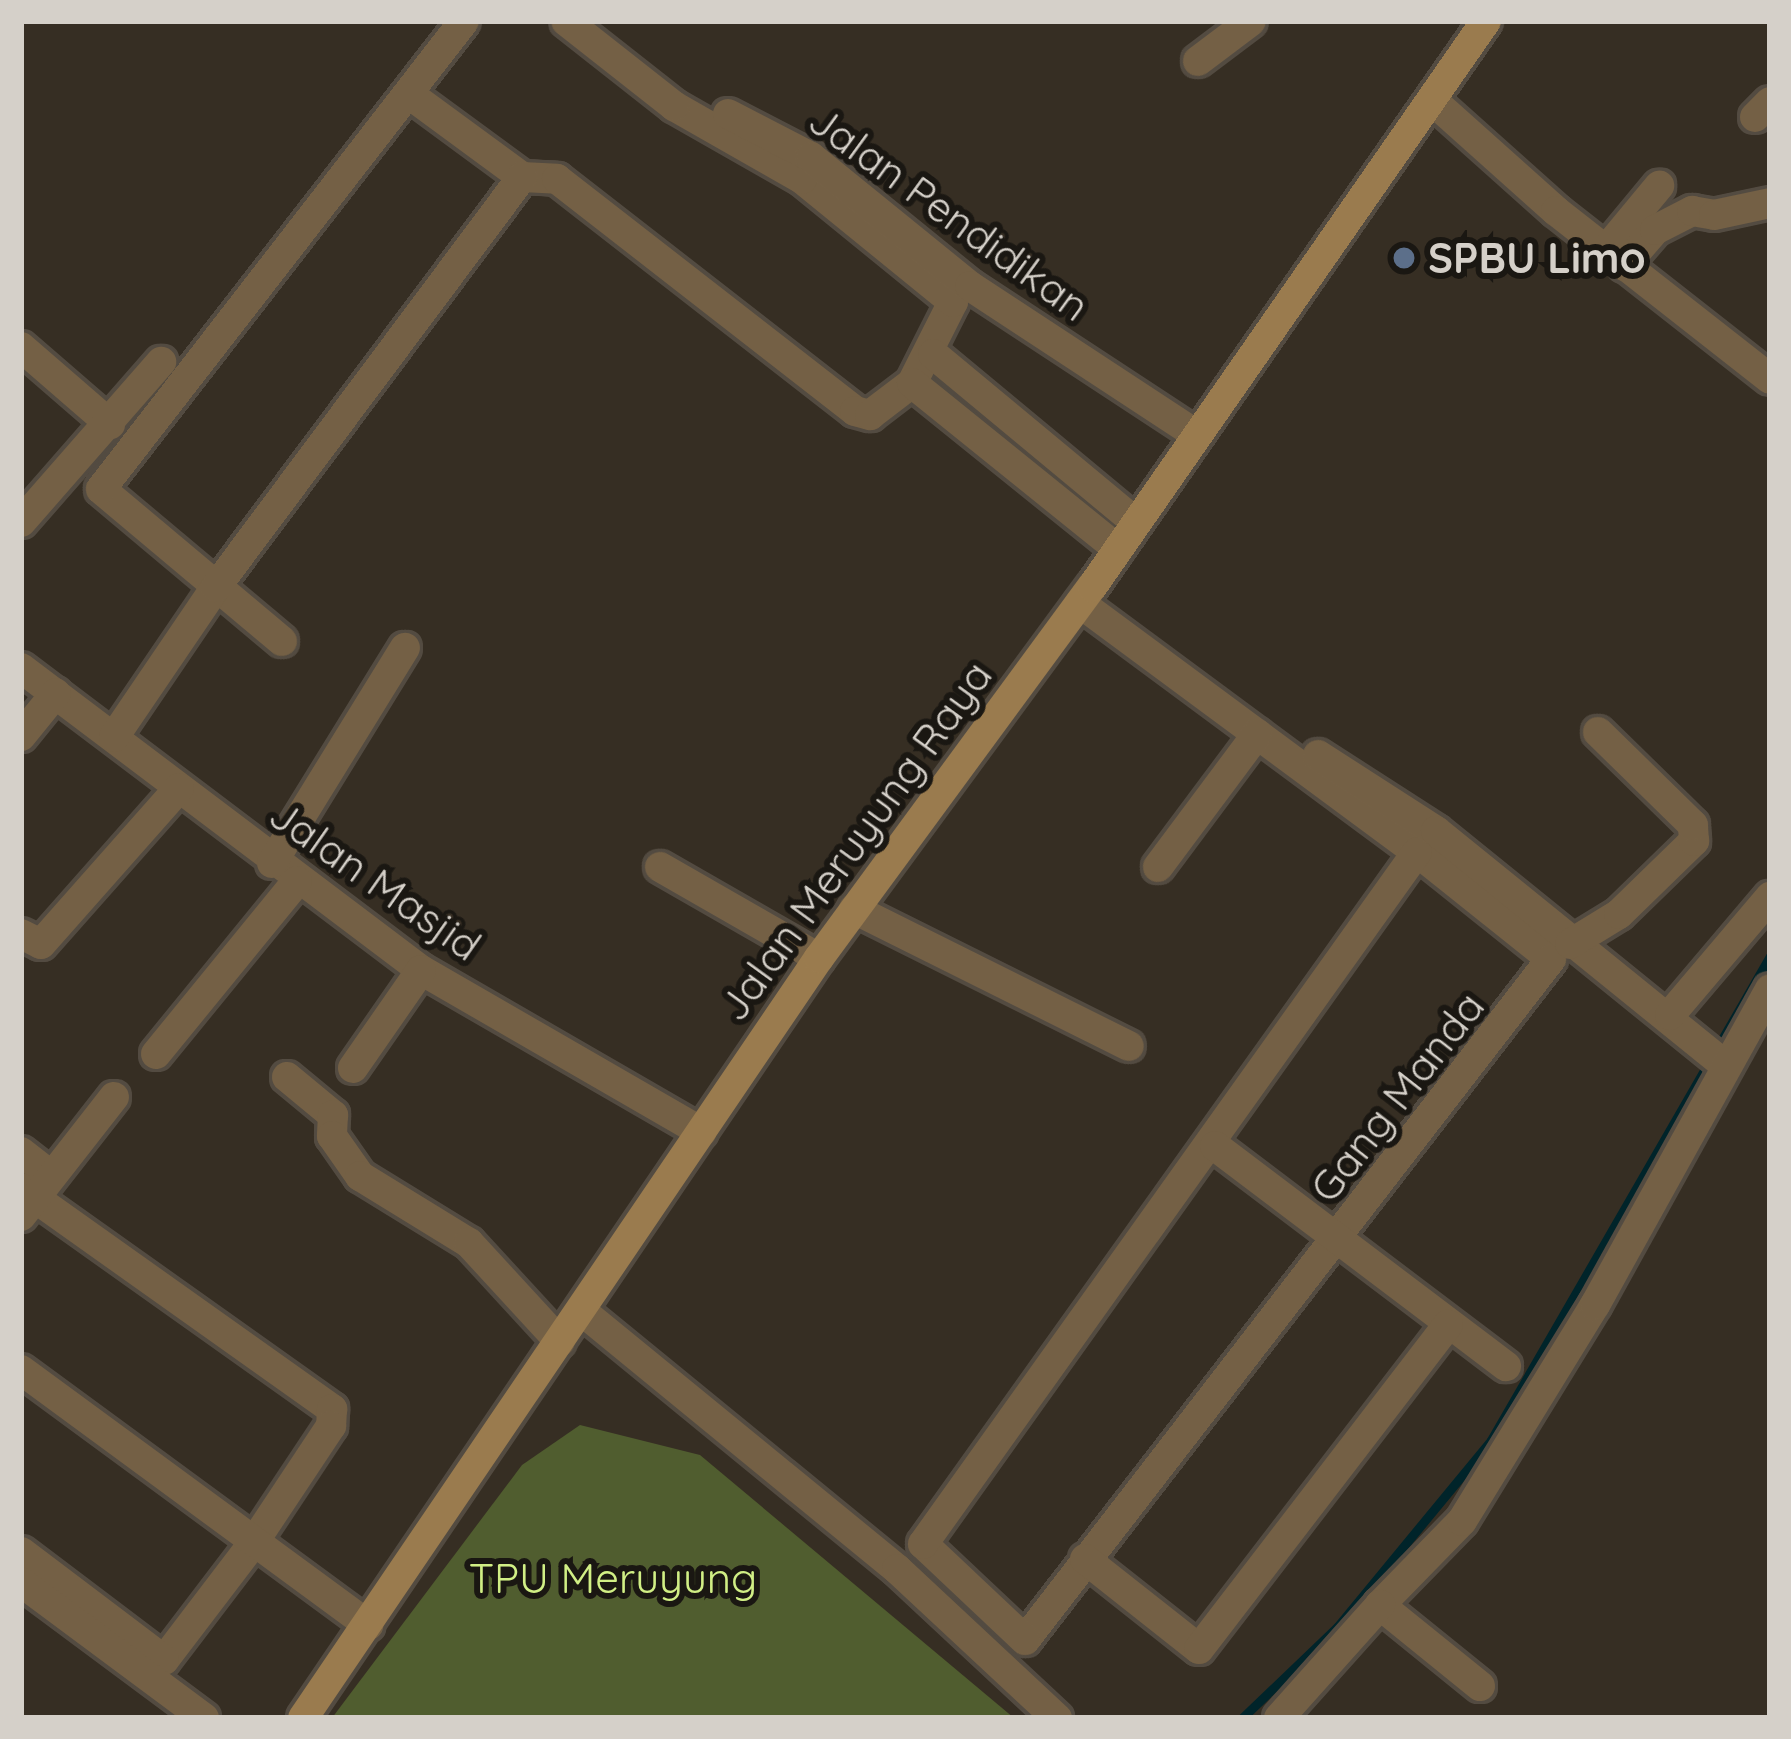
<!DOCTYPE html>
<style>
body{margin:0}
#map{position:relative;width:1791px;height:1739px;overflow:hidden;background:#362e23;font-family:Quicksand,sans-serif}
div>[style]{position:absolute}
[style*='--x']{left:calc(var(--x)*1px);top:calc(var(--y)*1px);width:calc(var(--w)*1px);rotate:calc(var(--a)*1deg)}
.green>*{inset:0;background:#505d2f}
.stream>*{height:9px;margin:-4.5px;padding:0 4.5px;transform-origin:4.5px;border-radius:4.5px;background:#00242a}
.roads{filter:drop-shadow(3px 0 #534b41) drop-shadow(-3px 0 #534b41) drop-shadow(0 3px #534b41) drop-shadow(0 -3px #534b41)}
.street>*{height:30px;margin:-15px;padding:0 15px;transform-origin:15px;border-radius:15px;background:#746045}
.secondary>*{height:30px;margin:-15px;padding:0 15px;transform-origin:15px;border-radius:15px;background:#9a7b4e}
.dots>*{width:33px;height:33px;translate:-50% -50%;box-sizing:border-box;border:6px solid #1a1712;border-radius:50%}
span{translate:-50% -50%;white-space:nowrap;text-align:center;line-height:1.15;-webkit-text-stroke:12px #1a1712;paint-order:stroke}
.street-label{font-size:42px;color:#d5d0c9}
.poi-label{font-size:42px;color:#d5d0c9;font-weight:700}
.left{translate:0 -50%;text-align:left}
.park-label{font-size:42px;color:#d1ef85}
.frame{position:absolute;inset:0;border:24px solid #d5d0c9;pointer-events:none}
</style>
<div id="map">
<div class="green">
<div style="clip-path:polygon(580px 1425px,700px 1455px,1014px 1718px,332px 1718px,522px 1465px)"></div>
</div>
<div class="stream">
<div style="--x:1242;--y:1718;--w:132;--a:-43.8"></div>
<div style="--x:1337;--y:1627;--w:242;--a:-50.5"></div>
<div style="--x:1491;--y:1440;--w:559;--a:-60.04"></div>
</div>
<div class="roads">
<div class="street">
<div style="--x:1198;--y:61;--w:66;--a:-37"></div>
<div style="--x:409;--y:94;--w:140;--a:36.3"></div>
<div style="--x:522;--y:177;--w:35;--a:3"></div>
<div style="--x:557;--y:179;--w:378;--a:37.9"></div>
<div style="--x:855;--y:411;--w:16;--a:15"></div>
<div style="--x:870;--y:415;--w:53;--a:-37.3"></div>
<div style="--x:912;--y:383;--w:91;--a:-63.2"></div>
<div style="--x:953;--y:302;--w:195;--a:-140.8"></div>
<div style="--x:802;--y:179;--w:147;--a:-150.3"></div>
<div style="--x:674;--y:106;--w:137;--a:-141.8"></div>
<div style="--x:1433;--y:101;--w:165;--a:41.8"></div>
<div style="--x:1556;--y:211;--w:272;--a:38.1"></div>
<div style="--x:728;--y:114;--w:93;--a:27.4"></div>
<div style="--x:811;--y:157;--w:205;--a:39.1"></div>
<div style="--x:970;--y:286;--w:272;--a:33.3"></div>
<div style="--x:1755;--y:117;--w:21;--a:-45"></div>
<div style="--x:1605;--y:251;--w:85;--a:-50.3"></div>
<div style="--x:1624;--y:266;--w:48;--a:-49.3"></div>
<div style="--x:1655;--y:230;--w:42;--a:-27.2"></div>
<div style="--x:1692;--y:211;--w:22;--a:10"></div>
<div style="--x:1714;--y:215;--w:57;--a:-12.1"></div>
<div style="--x:21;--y:347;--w:118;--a:40.9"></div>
<div style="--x:933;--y:354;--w:263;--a:39.7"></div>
<div style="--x:912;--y:383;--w:265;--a:38.9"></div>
<div style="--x:21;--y:522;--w:213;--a:-48.8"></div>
<div style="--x:1080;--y:603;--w:419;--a:36.5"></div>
<div style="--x:1417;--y:852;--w:171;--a:38.6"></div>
<div style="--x:1551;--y:959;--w:860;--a:127.68"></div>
<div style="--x:1025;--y:1640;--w:140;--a:-136.7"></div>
<div style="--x:923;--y:1544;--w:850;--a:-54.48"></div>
<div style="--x:282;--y:641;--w:236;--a:-140"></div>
<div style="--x:101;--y:489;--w:592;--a:-52.2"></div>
<div style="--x:21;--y:668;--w:501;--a:37.05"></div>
<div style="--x:421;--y:970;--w:324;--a:30"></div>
<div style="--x:21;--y:736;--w:55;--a:-50.9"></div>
<div style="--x:114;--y:737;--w:181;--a:-55.8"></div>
<div style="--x:216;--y:587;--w:512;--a:-53.26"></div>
<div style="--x:1318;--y:755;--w:140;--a:32.8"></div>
<div style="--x:1436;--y:831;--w:369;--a:39"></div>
<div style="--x:272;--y:863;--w:253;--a:-58.3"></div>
<div style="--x:660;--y:867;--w:183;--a:29.8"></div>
<div style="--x:1158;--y:867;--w:166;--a:-53.3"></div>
<div style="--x:854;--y:909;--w:307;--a:26.5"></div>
<div style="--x:21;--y:934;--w:22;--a:27"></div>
<div style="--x:41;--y:944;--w:208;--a:-48.5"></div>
<div style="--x:1570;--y:944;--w:57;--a:-31.5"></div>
<div style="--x:1619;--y:914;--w:105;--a:-44.2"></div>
<div style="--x:1694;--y:841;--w:16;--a:-94"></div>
<div style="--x:1693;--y:825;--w:133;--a:-135.6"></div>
<div style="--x:1670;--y:1015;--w:155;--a:-49.7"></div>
<div style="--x:156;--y:1054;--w:223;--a:-50.8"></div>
<div style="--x:353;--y:1068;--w:119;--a:-55.2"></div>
<div style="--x:287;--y:1077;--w:60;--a:39.6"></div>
<div style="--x:333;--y:1115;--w:21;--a:93"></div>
<div style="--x:332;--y:1136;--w:49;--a:55"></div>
<div style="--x:360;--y:1176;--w:128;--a:31.6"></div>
<div style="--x:469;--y:1243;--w:134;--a:47.4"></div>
<div style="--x:1215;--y:1146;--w:365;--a:37.1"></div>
<div style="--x:21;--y:1152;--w:37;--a:38"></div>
<div style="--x:21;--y:1188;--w:382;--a:35.4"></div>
<div style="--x:332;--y:1409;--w:17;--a:93"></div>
<div style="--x:331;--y:1426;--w:139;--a:123.6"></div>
<div style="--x:254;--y:1542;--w:148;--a:127.3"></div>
<div style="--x:164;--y:1660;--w:179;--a:-142.9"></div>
<div style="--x:21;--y:1216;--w:151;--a:-52"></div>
<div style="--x:583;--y:1312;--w:406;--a:39.3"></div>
<div style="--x:897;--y:1569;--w:219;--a:43"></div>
<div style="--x:21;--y:1370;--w:431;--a:36.3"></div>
<div style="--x:1085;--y:1559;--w:145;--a:38.3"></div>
<div style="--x:1199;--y:1649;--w:409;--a:-52.5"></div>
<div style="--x:21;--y:1582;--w:228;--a:36.6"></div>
<div style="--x:1480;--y:1686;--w:129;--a:-141"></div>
<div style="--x:1380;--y:1605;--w:117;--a:-45.7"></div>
<div style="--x:1462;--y:1521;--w:254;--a:-58.4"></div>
<div style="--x:1595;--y:1305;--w:361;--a:-61"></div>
<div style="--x:1279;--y:1718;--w:152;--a:-48.2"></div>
</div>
<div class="secondary">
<div style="--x:303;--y:1718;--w:919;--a:-55.83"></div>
<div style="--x:819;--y:958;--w:461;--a:-53.7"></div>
<div style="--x:1092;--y:587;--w:690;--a:-55.16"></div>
</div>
</div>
<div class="dots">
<div style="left:1404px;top:258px;background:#5c6f8a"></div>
</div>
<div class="street-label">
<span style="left:949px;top:213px;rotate:36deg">Jalan Pendidikan</span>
<span style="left:855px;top:841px;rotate:-54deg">Jalan Meruyung Raya</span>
<span style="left:375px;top:880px;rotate:35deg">Jalan Masjid</span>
<span style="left:1397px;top:1097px;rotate:-52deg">Gang Manda</span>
</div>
<div class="poi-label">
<span class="left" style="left:1428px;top:258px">SPBU Limo</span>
</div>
<div class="park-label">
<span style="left:613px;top:1578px">TPU Meruyung</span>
</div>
<div class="frame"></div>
</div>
